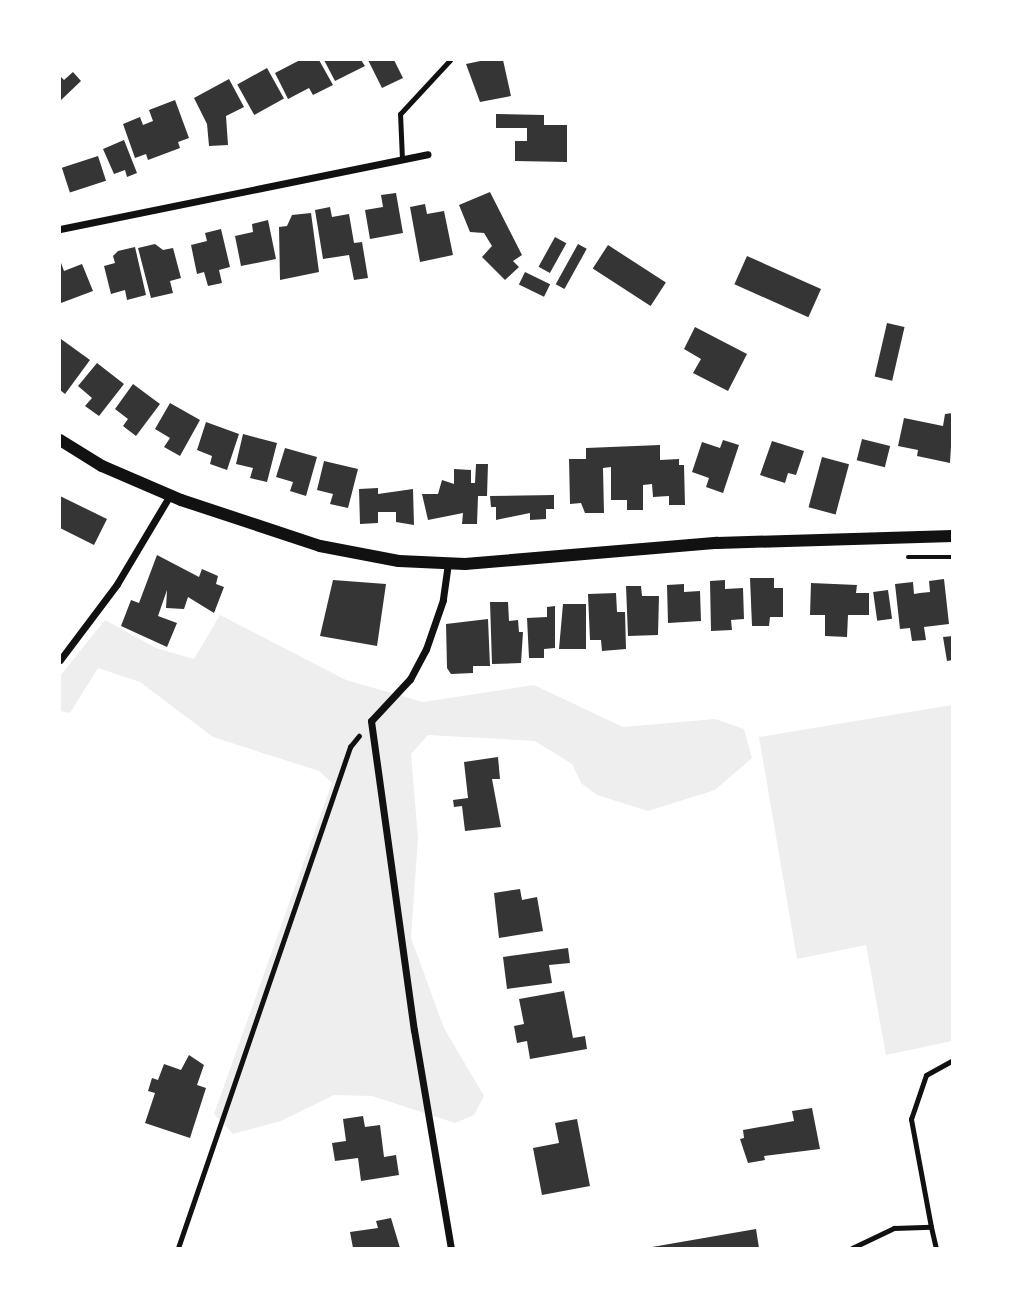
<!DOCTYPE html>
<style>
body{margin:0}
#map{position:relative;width:1012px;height:1308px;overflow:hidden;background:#fff;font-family:"Space Grotesk",sans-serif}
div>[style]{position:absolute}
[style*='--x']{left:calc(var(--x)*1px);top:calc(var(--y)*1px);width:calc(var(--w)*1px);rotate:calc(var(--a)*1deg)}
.green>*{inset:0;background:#eee}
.building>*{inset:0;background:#353535;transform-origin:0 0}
.path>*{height:4.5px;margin:-2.25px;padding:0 2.25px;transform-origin:2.25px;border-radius:2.25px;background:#111}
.service>*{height:5px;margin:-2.5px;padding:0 2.5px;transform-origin:2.5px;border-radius:2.5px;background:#111}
.minor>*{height:7px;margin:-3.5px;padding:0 3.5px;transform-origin:3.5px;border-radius:3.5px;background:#111}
.tertiary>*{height:12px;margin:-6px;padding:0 6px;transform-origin:6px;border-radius:6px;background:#111}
span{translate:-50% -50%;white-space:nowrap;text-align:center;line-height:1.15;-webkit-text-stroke:5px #fff;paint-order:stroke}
.frame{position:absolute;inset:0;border:61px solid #fff;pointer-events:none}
</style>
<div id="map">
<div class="green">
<div style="clip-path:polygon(220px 615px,346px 680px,423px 702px,534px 685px,623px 727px,715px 719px,744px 729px,752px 758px,715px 790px,648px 811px,597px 795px,581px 783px,572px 764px,535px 741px,428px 735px,411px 754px,418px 838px,411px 938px,444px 1028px,484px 1096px,474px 1115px,455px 1123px,372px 1096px,334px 1095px,281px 1121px,233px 1134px,214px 1114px,332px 783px,319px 771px,213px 737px,140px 682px,98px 668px,70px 713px,60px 711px,60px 676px,105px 620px,156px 648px,194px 659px)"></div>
<div style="clip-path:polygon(952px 705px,952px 1041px,886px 1055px,866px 945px,797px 959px,759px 737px)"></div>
</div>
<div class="building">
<div style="clip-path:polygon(300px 60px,319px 60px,333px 85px,313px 95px,309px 88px,288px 99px,275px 73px)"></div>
<div style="clip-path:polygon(324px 60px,361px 60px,365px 66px,335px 81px)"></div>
<div style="clip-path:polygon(368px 60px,394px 60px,403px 78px,382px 88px)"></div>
<div style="clip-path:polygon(485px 60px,503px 60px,511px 96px,480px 102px,466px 64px)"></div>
<div style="left:267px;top:68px;width:35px;height:34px;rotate:61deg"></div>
<div style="clip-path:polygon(73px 72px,81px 81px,60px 101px,60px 76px,64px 80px)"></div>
<div style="clip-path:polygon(229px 79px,244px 107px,226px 116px,228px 145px,209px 146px,207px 124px,194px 98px)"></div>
<div style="clip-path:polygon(175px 100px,189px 138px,178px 142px,180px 148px,148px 160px,146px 154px,135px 158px,123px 124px,140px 117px,143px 125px,153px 121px,149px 110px)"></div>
<div style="clip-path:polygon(496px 114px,544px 115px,544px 125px,567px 125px,567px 162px,515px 161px,515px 141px,527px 141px,527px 128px,496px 128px)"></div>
<div style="clip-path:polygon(124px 140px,137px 173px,127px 177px,125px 170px,114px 174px,103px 149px)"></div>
<div style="left:98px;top:156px;width:26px;height:38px;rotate:72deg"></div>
<div style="clip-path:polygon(490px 192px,522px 255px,513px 261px,519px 267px,505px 280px,482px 257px,492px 246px,484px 233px,470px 232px,459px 205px)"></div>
<div style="clip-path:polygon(396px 193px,403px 233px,370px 239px,365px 210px,383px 207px,381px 195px)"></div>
<div style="clip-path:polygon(425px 204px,427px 214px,444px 211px,453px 255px,420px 262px,410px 207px)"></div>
<div style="clip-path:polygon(330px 207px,332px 217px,349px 214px,354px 243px,362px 242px,368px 278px,354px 280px,349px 255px,323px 259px,315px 210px)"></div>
<div style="clip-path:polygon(311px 213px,319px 272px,280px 280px,279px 227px,287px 226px,292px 215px)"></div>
<div style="clip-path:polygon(268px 220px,276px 259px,241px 266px,235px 236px,253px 232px,252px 224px)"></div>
<div style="clip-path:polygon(221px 229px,230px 267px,219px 270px,222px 283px,208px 286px,204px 272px,197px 274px,191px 245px,207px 241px,205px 233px)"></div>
<div style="left:555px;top:237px;width:13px;height:34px;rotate:29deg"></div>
<div style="clip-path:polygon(155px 244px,163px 250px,173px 248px,181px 278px,170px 281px,173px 293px,151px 298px,138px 248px)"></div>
<div style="left:578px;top:244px;width:10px;height:46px;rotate:29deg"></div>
<div style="left:608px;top:245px;width:69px;height:28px;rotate:33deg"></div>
<div style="clip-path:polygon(135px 247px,146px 295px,127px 300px,125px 290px,111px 294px,104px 266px,115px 263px,113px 256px,118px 251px)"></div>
<div style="left:747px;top:256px;width:81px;height:31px;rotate:24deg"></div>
<div style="clip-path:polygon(60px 260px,64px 271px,82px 264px,93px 291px,61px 303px)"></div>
<div style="left:525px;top:272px;width:28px;height:14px;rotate:26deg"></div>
<div style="left:887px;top:323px;width:18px;height:55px;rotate:13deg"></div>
<div style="clip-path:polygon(695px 327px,747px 354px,728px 391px,693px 373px,701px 359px,684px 349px)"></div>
<div style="clip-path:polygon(61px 339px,90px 360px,65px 394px,60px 390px)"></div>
<div style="clip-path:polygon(97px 363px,124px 384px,99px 416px,85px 406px,92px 398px,78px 386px)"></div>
<div style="clip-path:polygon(133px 384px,160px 404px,136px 436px,123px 426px,128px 419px,115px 409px)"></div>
<div style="clip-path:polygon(170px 403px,200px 420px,180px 456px,164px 447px,170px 438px,155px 429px)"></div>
<div style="clip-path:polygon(953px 413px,950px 463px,917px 456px,918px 450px,898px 446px,904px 418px,943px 426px,945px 414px)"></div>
<div style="clip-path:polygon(206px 422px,239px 434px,227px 470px,210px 464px,212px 456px,197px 450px)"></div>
<div style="clip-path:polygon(243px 434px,277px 443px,267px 482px,250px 478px,253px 468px,236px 464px)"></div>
<div style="left:862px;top:439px;width:29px;height:22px;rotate:14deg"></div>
<div style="clip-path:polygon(723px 440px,739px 445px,723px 493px,706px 487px,709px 478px,692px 472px,702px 442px,720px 448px)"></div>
<div style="clip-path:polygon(772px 441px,804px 451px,796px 475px,788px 473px,785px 483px,760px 475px)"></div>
<div style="clip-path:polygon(660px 445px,660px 460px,679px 459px,679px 465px,684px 465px,685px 505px,669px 505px,669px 496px,653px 497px,652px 484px,643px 485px,643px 510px,627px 510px,627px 500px,611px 500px,611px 467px,603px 468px,604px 513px,585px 513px,581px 503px,570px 504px,569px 459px,586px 459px,586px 448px)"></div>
<div style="clip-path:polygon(285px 448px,317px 457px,306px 496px,290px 491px,293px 482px,276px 477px)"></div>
<div style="left:822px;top:457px;width:28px;height:52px;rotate:15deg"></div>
<div style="clip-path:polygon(324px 461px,358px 469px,348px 508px,330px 504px,333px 494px,317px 490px)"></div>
<div style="clip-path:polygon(476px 464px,488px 464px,487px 496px,478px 496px,477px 524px,462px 524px,463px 513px,428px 520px,422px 494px,438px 494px,442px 480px,454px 484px,454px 469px,471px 470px,471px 483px,475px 483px)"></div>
<div style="clip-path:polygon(378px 488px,378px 494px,413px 489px,414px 525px,396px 522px,396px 512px,378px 512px,378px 523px,360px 524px,359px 489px)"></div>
<div style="clip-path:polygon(554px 495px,554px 509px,546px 509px,546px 519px,530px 520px,530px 513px,496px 520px,496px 507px,491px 507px,490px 496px)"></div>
<div style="clip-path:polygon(60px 496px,107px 519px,94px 545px,60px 528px)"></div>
<div style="clip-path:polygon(157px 555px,199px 577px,202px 569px,218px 576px,216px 584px,224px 587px,214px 613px,188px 597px,184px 609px,166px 608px,167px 590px,158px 616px,177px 623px,167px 647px,121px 626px,131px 600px,139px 603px)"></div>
<div style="clip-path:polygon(750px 578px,774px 578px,774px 588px,783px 588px,783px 617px,770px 617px,769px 626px,752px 626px)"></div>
<div style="clip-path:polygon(944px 579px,949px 624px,924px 627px,926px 640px,912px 641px,910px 628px,900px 629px,895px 584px,913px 582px,914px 594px,920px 593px,930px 592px,929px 581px)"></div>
<div style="clip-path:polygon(333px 580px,386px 584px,377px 646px,320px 636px)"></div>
<div style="clip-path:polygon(725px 580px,725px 589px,743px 588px,744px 619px,731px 620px,732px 630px,711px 631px,710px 581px)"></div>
<div style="clip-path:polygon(811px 583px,857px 585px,856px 593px,869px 593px,869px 615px,848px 615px,847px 637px,825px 636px,825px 615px,810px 615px)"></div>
<div style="clip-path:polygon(684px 584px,684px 592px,700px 591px,701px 621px,668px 623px,667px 585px)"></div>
<div style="clip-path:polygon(626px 586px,641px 586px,642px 596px,659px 596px,658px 635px,628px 636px)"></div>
<div style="left:888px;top:590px;width:29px;height:15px;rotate:82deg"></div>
<div style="clip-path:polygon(616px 593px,617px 612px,625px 612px,626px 649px,602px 651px,601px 640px,590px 640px,588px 594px)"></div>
<div style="clip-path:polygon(490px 602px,508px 602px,509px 621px,518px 620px,519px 632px,523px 632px,521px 663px,492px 664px)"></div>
<div style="clip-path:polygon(563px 604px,586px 604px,586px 649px,559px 649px)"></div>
<div style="clip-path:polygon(555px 606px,555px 648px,544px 649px,544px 658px,529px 658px,527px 618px,547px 617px,547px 607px)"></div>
<div style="clip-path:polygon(488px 619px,490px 666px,473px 666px,473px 673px,451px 674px,447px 668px,446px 624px)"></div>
<div style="clip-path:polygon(953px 636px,953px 660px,947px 661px,943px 637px)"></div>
<div style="clip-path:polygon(498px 757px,500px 779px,492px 779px,501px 827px,465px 831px,462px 806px,454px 807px,453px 800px,468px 798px,464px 762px)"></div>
<div style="clip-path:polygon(520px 889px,522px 900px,537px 897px,543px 931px,499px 938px,494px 893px)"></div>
<div style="clip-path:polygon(568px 948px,570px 963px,549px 965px,552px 983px,507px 989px,503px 957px)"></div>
<div style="clip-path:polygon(564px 991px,573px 1038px,585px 1036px,587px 1049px,530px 1059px,527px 1041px,517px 1043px,514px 1026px,524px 1024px,519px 999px)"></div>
<div style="clip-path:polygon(189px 1055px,204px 1065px,197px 1085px,206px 1088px,190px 1138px,145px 1123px,155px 1093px,148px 1091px,152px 1078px,158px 1080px,164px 1064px,181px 1070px)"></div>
<div style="clip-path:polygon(812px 1108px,820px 1149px,764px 1156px,765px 1160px,748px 1163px,740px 1139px,744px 1138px,743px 1130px,794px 1121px,792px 1111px)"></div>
<div style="clip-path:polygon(363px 1116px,365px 1127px,380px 1125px,384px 1157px,396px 1155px,399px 1175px,361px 1181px,358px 1158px,335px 1161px,332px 1143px,346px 1141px,343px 1119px)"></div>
<div style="clip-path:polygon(577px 1119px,590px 1186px,542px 1195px,533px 1148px,559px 1143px,555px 1123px)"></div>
<div style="clip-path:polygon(391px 1218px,400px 1248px,353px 1248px,350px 1232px,378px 1228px,376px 1221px)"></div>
<div style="clip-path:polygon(756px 1229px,759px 1248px,652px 1248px,652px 1247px)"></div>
</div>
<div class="path">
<div style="--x:908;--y:557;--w:45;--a:0"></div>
<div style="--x:178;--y:1248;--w:530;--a:-71.05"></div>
<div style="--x:350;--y:747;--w:14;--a:-51"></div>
</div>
<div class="service">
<div style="--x:402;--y:159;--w:45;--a:-92.5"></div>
<div style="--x:400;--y:114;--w:74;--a:-47.2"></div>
<div style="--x:931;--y:1227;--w:110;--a:-100.5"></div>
<div style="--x:911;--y:1119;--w:46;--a:-71.2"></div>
<div style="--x:926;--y:1075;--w:31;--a:-29"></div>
<div style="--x:852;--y:1248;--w:47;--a:-25.5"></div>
<div style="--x:894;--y:1228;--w:37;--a:-2"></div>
<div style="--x:931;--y:1227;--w:22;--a:77"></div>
</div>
<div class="minor">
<div style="--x:60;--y:229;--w:375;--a:-11.5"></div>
<div style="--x:448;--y:563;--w:37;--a:98"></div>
<div style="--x:443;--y:600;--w:52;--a:109.1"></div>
<div style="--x:426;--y:649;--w:34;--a:118"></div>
<div style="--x:410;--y:679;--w:57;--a:132.9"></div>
<div style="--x:371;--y:721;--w:312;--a:82.1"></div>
<div style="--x:414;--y:1030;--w:221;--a:80.4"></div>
<div style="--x:60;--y:660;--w:95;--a:-53.1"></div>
<div style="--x:117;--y:584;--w:104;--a:-59.2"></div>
</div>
<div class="tertiary">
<div style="--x:60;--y:440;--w:49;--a:31.8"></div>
<div style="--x:102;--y:466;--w:86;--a:23.3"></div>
<div style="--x:181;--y:500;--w:146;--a:18.3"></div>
<div style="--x:320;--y:546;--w:80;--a:10.8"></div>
<div style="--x:399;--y:561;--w:66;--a:2.6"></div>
<div style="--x:465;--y:564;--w:253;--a:-4.8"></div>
<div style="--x:717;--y:543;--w:236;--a:-1.7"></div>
</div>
<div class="frame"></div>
</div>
